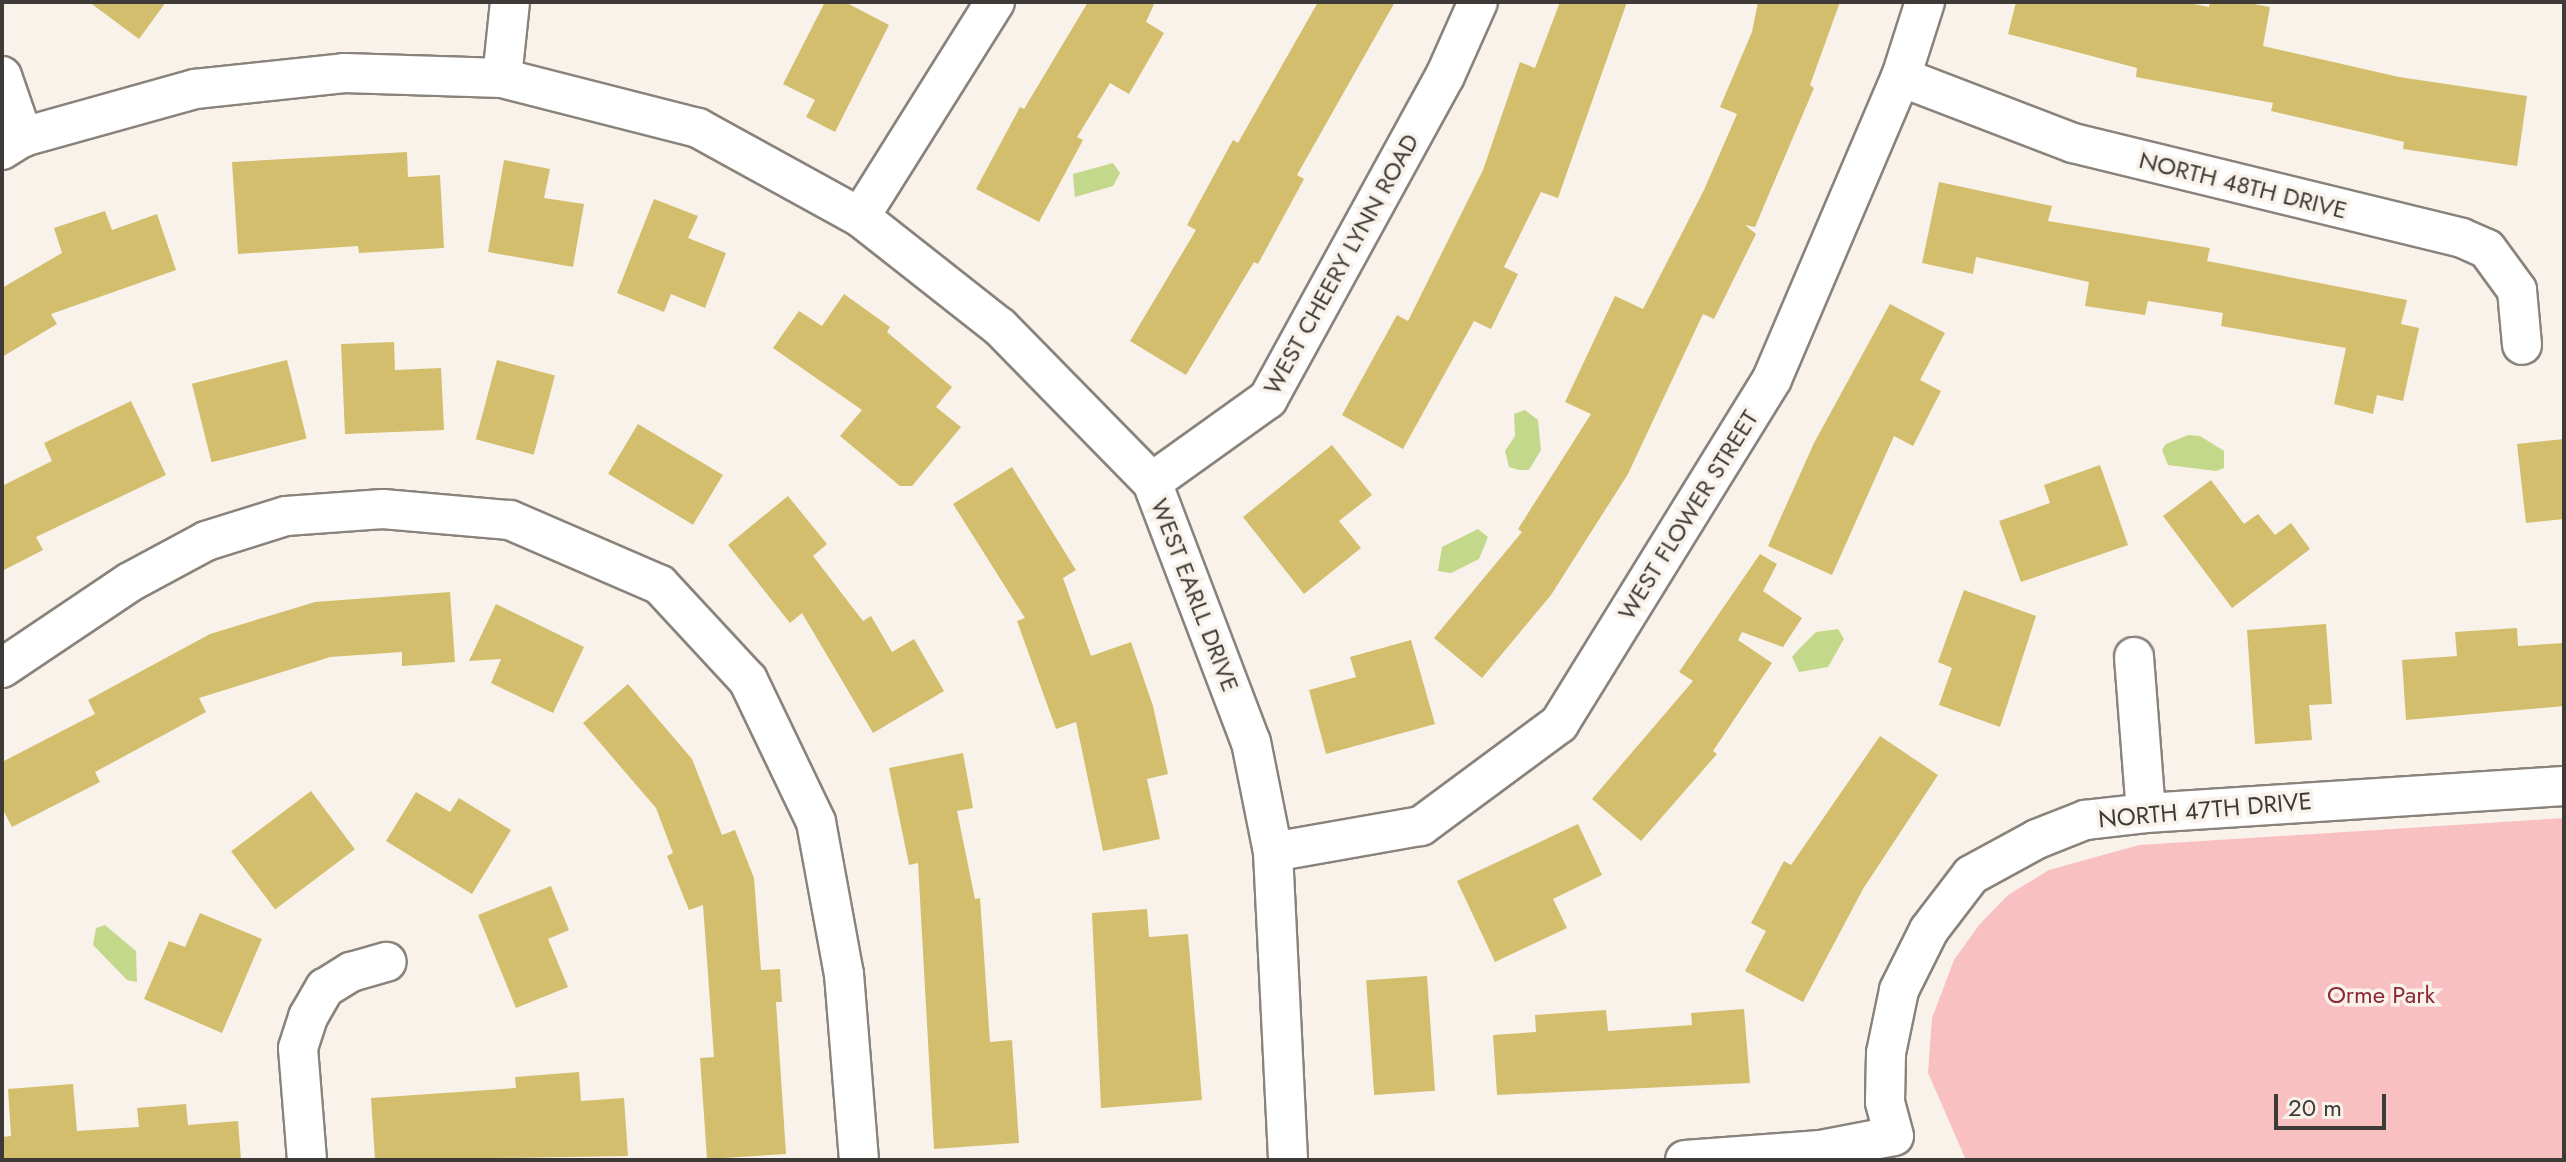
<!DOCTYPE html>
<style>
body{margin:0}
#map{position:relative;width:2566px;height:1162px;overflow:hidden;background:#f9f2ea;font-family:Jost,sans-serif}
div>[style]{position:absolute}
[style*='--x']{left:calc(var(--x)*1px);top:calc(var(--y)*1px);width:calc(var(--w)*1px);rotate:calc(var(--a)*1deg)}
.green>*{inset:0;background:#f9c0c1}
.water>*{inset:0;background:#c4d88b}
.building>*{inset:0;background:#d3be6e;transform-origin:0 0}
.roads{filter:drop-shadow(2px 0 #8a837c) drop-shadow(-2px 0 #8a837c) drop-shadow(0 2px #8a837c) drop-shadow(0 -2px #8a837c)}
.minor>*{height:38px;margin:-19px;padding:0 19px;transform-origin:19px;border-radius:19px;background:#fff}
span{translate:-50% -50%;white-space:nowrap;text-align:center;line-height:1.15;-webkit-text-stroke:7px #f9f2ea;paint-order:stroke}
.street-label{font-size:24px;color:#3d3a37}
.park-label{font-size:24px;color:#8c2934}
.frame{position:absolute;inset:0;border:4px solid #3d3a37;pointer-events:none}
.scale{position:absolute;left:2274px;top:1094px;width:112px;height:36px;box-sizing:border-box;border:4px solid #3d3a37;border-top:0;padding-left:10px;font-size:24px;line-height:28px;white-space:nowrap;color:#3d3a37;-webkit-text-stroke:6px #f9f2ea;paint-order:stroke}
</style>
<div id="map">
<div class="green">
<div style="clip-path:polygon(2564px 818px,2564px 1160px,1966px 1160px,1928px 1073px,1932px 1018px,1954px 960px,1979px 925px,2008px 895px,2049px 870px,2139px 845px)"></div>
</div>
<div class="water">
<div style="clip-path:polygon(1113px 163px,1120px 173px,1113px 186px,1075px 197px,1073px 174px)"></div>
<div style="clip-path:polygon(1525px 410px,1538px 420px,1541px 450px,1529px 470px,1519px 470px,1509px 467px,1505px 451px,1515px 436px,1514px 414px)"></div>
<div style="clip-path:polygon(2200px 436px,2224px 451px,2224px 468px,2216px 471px,2168px 465px,2162px 450px,2166px 444px,2188px 435px)"></div>
<div style="clip-path:polygon(1478px 529px,1488px 537px,1479px 559px,1451px 573px,1438px 571px,1442px 547px)"></div>
<div style="clip-path:polygon(1838px 629px,1844px 639px,1828px 667px,1799px 672px,1792px 657px,1797px 651px,1816px 632px)"></div>
<div style="clip-path:polygon(105px 925px,136px 951px,137px 982px,127px 980px,93px 945px,96px 928px)"></div>
</div>
<div class="building">
<div style="clip-path:polygon(89px 2px,166px 2px,139px 39px)"></div>
<div style="clip-path:polygon(825px 2px,845px 2px,889px 25px,835px 132px,806px 117px,815px 100px,783px 84px)"></div>
<div style="clip-path:polygon(1088px 2px,1155px 2px,1146px 22px,1164px 33px,1129px 94px,1110px 83px,1077px 137px,1083px 140px,1039px 222px,976px 189px,1020px 107px,1024px 109px)"></div>
<div style="clip-path:polygon(1318px 2px,1395px 2px,1297px 175px,1304px 179px,1258px 264px,1254px 262px,1186px 375px,1130px 341px,1196px 230px,1187px 225px,1233px 140px,1238px 143px)"></div>
<div style="clip-path:polygon(1560px 2px,1627px 2px,1558px 198px,1541px 192px,1504px 267px,1518px 274px,1491px 329px,1474px 321px,1403px 449px,1342px 415px,1397px 315px,1408px 321px,1483px 170px,1520px 62px,1535px 68px)"></div>
<div style="clip-path:polygon(1758px 2px,1840px 2px,1810px 85px,1814px 88px,1755px 227px,1745px 225px,1756px 234px,1714px 319px,1703px 314px,1628px 474px,1551px 595px,1482px 678px,1434px 638px,1522px 532px,1518px 529px,1591px 414px,1565px 402px,1615px 296px,1643px 309px,1704px 190px,1737px 114px,1720px 107px,1752px 32px)"></div>
<div style="clip-path:polygon(2016px 2px,2184px 2px,2209px 7px,2210px 2px,2243px 2px,2270px 7px,2263px 46px,2399px 77px,2527px 96px,2517px 166px,2403px 149px,2404px 142px,2271px 111px,2273px 103px,2136px 77px,2137px 68px,2008px 34px)"></div>
<div style="clip-path:polygon(407px 152px,408px 177px,440px 175px,444px 248px,359px 253px,358px 246px,238px 254px,232px 162px)"></div>
<div style="clip-path:polygon(504px 160px,550px 169px,544px 198px,584px 204px,573px 267px,488px 252px)"></div>
<div style="clip-path:polygon(1939px 182px,2052px 206px,2048px 221px,2210px 248px,2207px 261px,2407px 300px,2401px 324px,2419px 328px,2403px 401px,2377px 395px,2373px 414px,2334px 404px,2346px 348px,2221px 326px,2223px 313px,2148px 301px,2145px 315px,2085px 306px,2089px 282px,1976px 257px,1973px 274px,1922px 263px)"></div>
<div style="clip-path:polygon(654px 199px,698px 216px,688px 238px,726px 253px,705px 308px,671px 294px,664px 312px,617px 293px)"></div>
<div style="clip-path:polygon(105px 211px,112px 230px,157px 214px,176px 270px,51px 314px,57px 324px,2px 357px,2px 288px,62px 253px,54px 228px)"></div>
<div style="clip-path:polygon(844px 294px,890px 327px,887px 332px,952px 387px,936px 407px,961px 427px,912px 486px,900px 486px,840px 436px,862px 410px,773px 348px,799px 311px,822px 326px)"></div>
<div style="clip-path:polygon(1890px 304px,1945px 333px,1920px 380px,1941px 391px,1913px 446px,1894px 436px,1832px 575px,1768px 546px,1814px 443px)"></div>
<div style="clip-path:polygon(394px 342px,395px 370px,441px 368px,444px 430px,345px 434px,341px 344px)"></div>
<div style="left:287px;top:360px;width:81px;height:98px;rotate:76deg"></div>
<div style="left:497px;top:360px;width:60px;height:82px;rotate:15deg"></div>
<div style="clip-path:polygon(131px 401px,166px 475px,36px 537px,43px 550px,2px 571px,2px 486px,52px 461px,44px 443px)"></div>
<div style="left:638px;top:424px;width:99px;height:58px;rotate:31deg"></div>
<div style="clip-path:polygon(2564px 439px,2564px 519px,2526px 523px,2517px 444px)"></div>
<div style="clip-path:polygon(1332px 445px,1372px 495px,1339px 521px,1361px 548px,1304px 594px,1243px 517px)"></div>
<div style="clip-path:polygon(2100px 465px,2128px 545px,2021px 582px,1999px 521px,2050px 503px,2044px 485px)"></div>
<div style="clip-path:polygon(1012px 467px,1076px 570px,1063px 578px,1091px 656px,1131px 642px,1153px 706px,1168px 774px,1147px 779px,1160px 839px,1103px 851px,1076px 722px,1056px 729px,1017px 621px,1025px 618px,953px 504px)"></div>
<div style="clip-path:polygon(2211px 480px,2244px 524px,2258px 514px,2275px 535px,2291px 523px,2310px 549px,2232px 608px,2163px 516px)"></div>
<div style="clip-path:polygon(788px 496px,827px 544px,813px 556px,863px 621px,871px 616px,892px 652px,914px 639px,944px 691px,873px 733px,802px 613px,790px 623px,728px 545px)"></div>
<div style="clip-path:polygon(1760px 554px,1777px 564px,1763px 591px,1802px 618px,1783px 647px,1742px 632px,1738px 640px,1772px 663px,1713px 751px,1717px 754px,1641px 841px,1592px 799px,1693px 681px,1679px 672px)"></div>
<div style="clip-path:polygon(1964px 590px,2036px 616px,2000px 727px,1939px 705px,1952px 668px,1938px 662px)"></div>
<div style="clip-path:polygon(450px 592px,455px 662px,402px 666px,402px 652px,330px 657px,199px 698px,206px 712px,95px 772px,100px 782px,12px 827px,2px 808px,2px 762px,95px 714px,88px 700px,210px 634px,315px 602px)"></div>
<div style="clip-path:polygon(496px 604px,584px 647px,553px 713px,491px 683px,501px 659px,469px 661px)"></div>
<div style="clip-path:polygon(2326px 624px,2332px 704px,2309px 705px,2312px 740px,2255px 744px,2247px 630px)"></div>
<div style="clip-path:polygon(2517px 628px,2518px 646px,2564px 643px,2564px 706px,2406px 720px,2402px 660px,2457px 656px,2455px 632px)"></div>
<div style="clip-path:polygon(1411px 640px,1435px 724px,1326px 754px,1309px 690px,1356px 677px,1350px 657px)"></div>
<div style="clip-path:polygon(628px 684px,692px 759px,722px 835px,735px 830px,754px 878px,761px 970px,780px 969px,782px 1002px,776px 1002px,786px 1154px,707px 1159px,700px 1058px,714px 1057px,703px 905px,689px 910px,667px 856px,673px 853px,656px 808px,583px 723px)"></div>
<div style="clip-path:polygon(1880px 736px,1938px 775px,1863px 889px,1803px 1002px,1745px 971px,1766px 931px,1751px 923px,1784px 861px,1791px 865px)"></div>
<div style="clip-path:polygon(963px 753px,973px 808px,957px 811px,975px 899px,980px 898px,990px 1042px,1012px 1040px,1019px 1143px,934px 1149px,918px 863px,909px 865px,889px 768px)"></div>
<div style="left:311px;top:791px;width:73px;height:100px;rotate:53deg"></div>
<div style="clip-path:polygon(416px 792px,450px 812px,459px 798px,511px 830px,472px 894px,386px 841px)"></div>
<div style="clip-path:polygon(1578px 824px,1602px 875px,1553px 899px,1567px 928px,1495px 962px,1457px 881px)"></div>
<div style="clip-path:polygon(551px 886px,569px 930px,548px 939px,568px 987px,516px 1008px,478px 915px)"></div>
<div style="clip-path:polygon(1147px 909px,1149px 937px,1188px 934px,1202px 1100px,1101px 1108px,1092px 913px)"></div>
<div style="clip-path:polygon(200px 913px,262px 939px,222px 1033px,144px 999px,169px 941px,185px 947px)"></div>
<div style="left:1427px;top:976px;width:115px;height:61px;rotate:86deg"></div>
<div style="clip-path:polygon(1744px 1009px,1750px 1083px,1497px 1095px,1493px 1035px,1536px 1032px,1535px 1015px,1606px 1010px,1608px 1031px,1692px 1025px,1691px 1013px)"></div>
<div style="clip-path:polygon(579px 1072px,581px 1101px,624px 1098px,628px 1156px,375px 1160px,371px 1098px,516px 1088px,515px 1077px)"></div>
<div style="clip-path:polygon(73px 1084px,77px 1131px,139px 1127px,137px 1108px,186px 1104px,188px 1125px,238px 1121px,241px 1160px,2px 1160px,2px 1137px,11px 1136px,8px 1089px)"></div>
</div>
<div class="roads">
<div class="minor">
<div style="--x:2;--y:76;--w:65;--a:71"></div>
<div style="--x:1901;--y:77;--w:184;--a:21"></div>
<div style="--x:2073;--y:143;--w:400;--a:13.7"></div>
<div style="--x:2462;--y:238;--w:27;--a:24"></div>
<div style="--x:2487;--y:249;--w:51;--a:53.8"></div>
<div style="--x:2517;--y:290;--w:55;--a:84.8"></div>
<div style="--x:502;--y:78;--w:76;--a:-84"></div>
<div style="--x:2;--y:150;--w:25;--a:-32"></div>
<div style="--x:23;--y:137;--w:179;--a:-15.6"></div>
<div style="--x:195;--y:89;--w:150;--a:-6.1"></div>
<div style="--x:344;--y:73;--w:158;--a:1.8"></div>
<div style="--x:502;--y:78;--w:202;--a:14.3"></div>
<div style="--x:698;--y:128;--w:185;--a:28.8"></div>
<div style="--x:860;--y:217;--w:178;--a:38.2"></div>
<div style="--x:1000;--y:327;--w:217;--a:45.6"></div>
<div style="--x:1152;--y:482;--w:278;--a:69.2"></div>
<div style="--x:1251;--y:742;--w:112;--a:78.7"></div>
<div style="--x:1273;--y:852;--w:308;--a:87.2"></div>
<div style="--x:860;--y:217;--w:254;--a:-57.9"></div>
<div style="--x:1152;--y:482;--w:143;--a:-35.6"></div>
<div style="--x:1268;--y:399;--w:368;--a:-61.3"></div>
<div style="--x:1445;--y:76;--w:81;--a:-66"></div>
<div style="--x:2134;--y:657;--w:156;--a:85.6"></div>
<div style="--x:2;--y:668;--w:154;--a:-33.9"></div>
<div style="--x:130;--y:582;--w:86;--a:-28.3"></div>
<div style="--x:206;--y:541;--w:84;--a:-17.4"></div>
<div style="--x:286;--y:516;--w:97;--a:-4.1"></div>
<div style="--x:383;--y:509;--w:127;--a:5"></div>
<div style="--x:510;--y:520;--w:163;--a:23.4"></div>
<div style="--x:660;--y:585;--w:129;--a:47.2"></div>
<div style="--x:748;--y:680;--w:157;--a:64.4"></div>
<div style="--x:816;--y:822;--w:155;--a:79.6"></div>
<div style="--x:844;--y:974;--w:187;--a:85.4"></div>
<div style="--x:1273;--y:852;--w:150;--a:-10"></div>
<div style="--x:1421;--y:826;--w:172;--a:-36.5"></div>
<div style="--x:1559;--y:724;--w:405;--a:-58.3"></div>
<div style="--x:1772;--y:379;--w:328;--a:-66.9"></div>
<div style="--x:1901;--y:77;--w:79;--a:-72.3"></div>
<div style="--x:307;--y:1160;--w:112;--a:-94.6"></div>
<div style="--x:298;--y:1048;--w:33;--a:-72"></div>
<div style="--x:308;--y:1017;--w:34;--a:-60"></div>
<div style="--x:325;--y:988;--w:31;--a:-32"></div>
<div style="--x:351;--y:972;--w:37;--a:-16"></div>
<div style="--x:1685;--y:1160;--w:136;--a:-4.2"></div>
<div style="--x:1821;--y:1150;--w:74;--a:-10.9"></div>
<div style="--x:1894;--y:1136;--w:35;--a:-105"></div>
<div style="--x:1885;--y:1102;--w:49;--a:-88.8"></div>
<div style="--x:1886;--y:1053;--w:64;--a:-78.3"></div>
<div style="--x:1899;--y:990;--w:67;--a:-63.4"></div>
<div style="--x:1929;--y:930;--w:69;--a:-52.6"></div>
<div style="--x:1971;--y:875;--w:75;--a:-28.6"></div>
<div style="--x:2037;--y:839;--w:52;--a:-21.6"></div>
<div style="--x:2085;--y:820;--w:61;--a:-6.5"></div>
<div style="--x:2146;--y:813;--w:419;--a:-3.7"></div>
</div>
</div>
<div class="street-label">
<span style="left:2243px;top:185px;rotate:14deg">NORTH 48TH DRIVE</span>
<span style="left:1341px;top:264px;rotate:-61deg">WEST CHEERY LYNN ROAD</span>
<span style="left:1688px;top:515px;rotate:-58deg">WEST FLOWER STREET</span>
<span style="left:1195px;top:595px;rotate:69deg">WEST EARLL DRIVE</span>
<span style="left:2205px;top:810px;rotate:-5deg">NORTH 47TH DRIVE</span>
</div>
<div class="park-label">
<span style="left:2381px;top:995px">Orme Park</span>
</div>
<div class="frame"></div>
<div class="scale">20 m</div>
</div>
